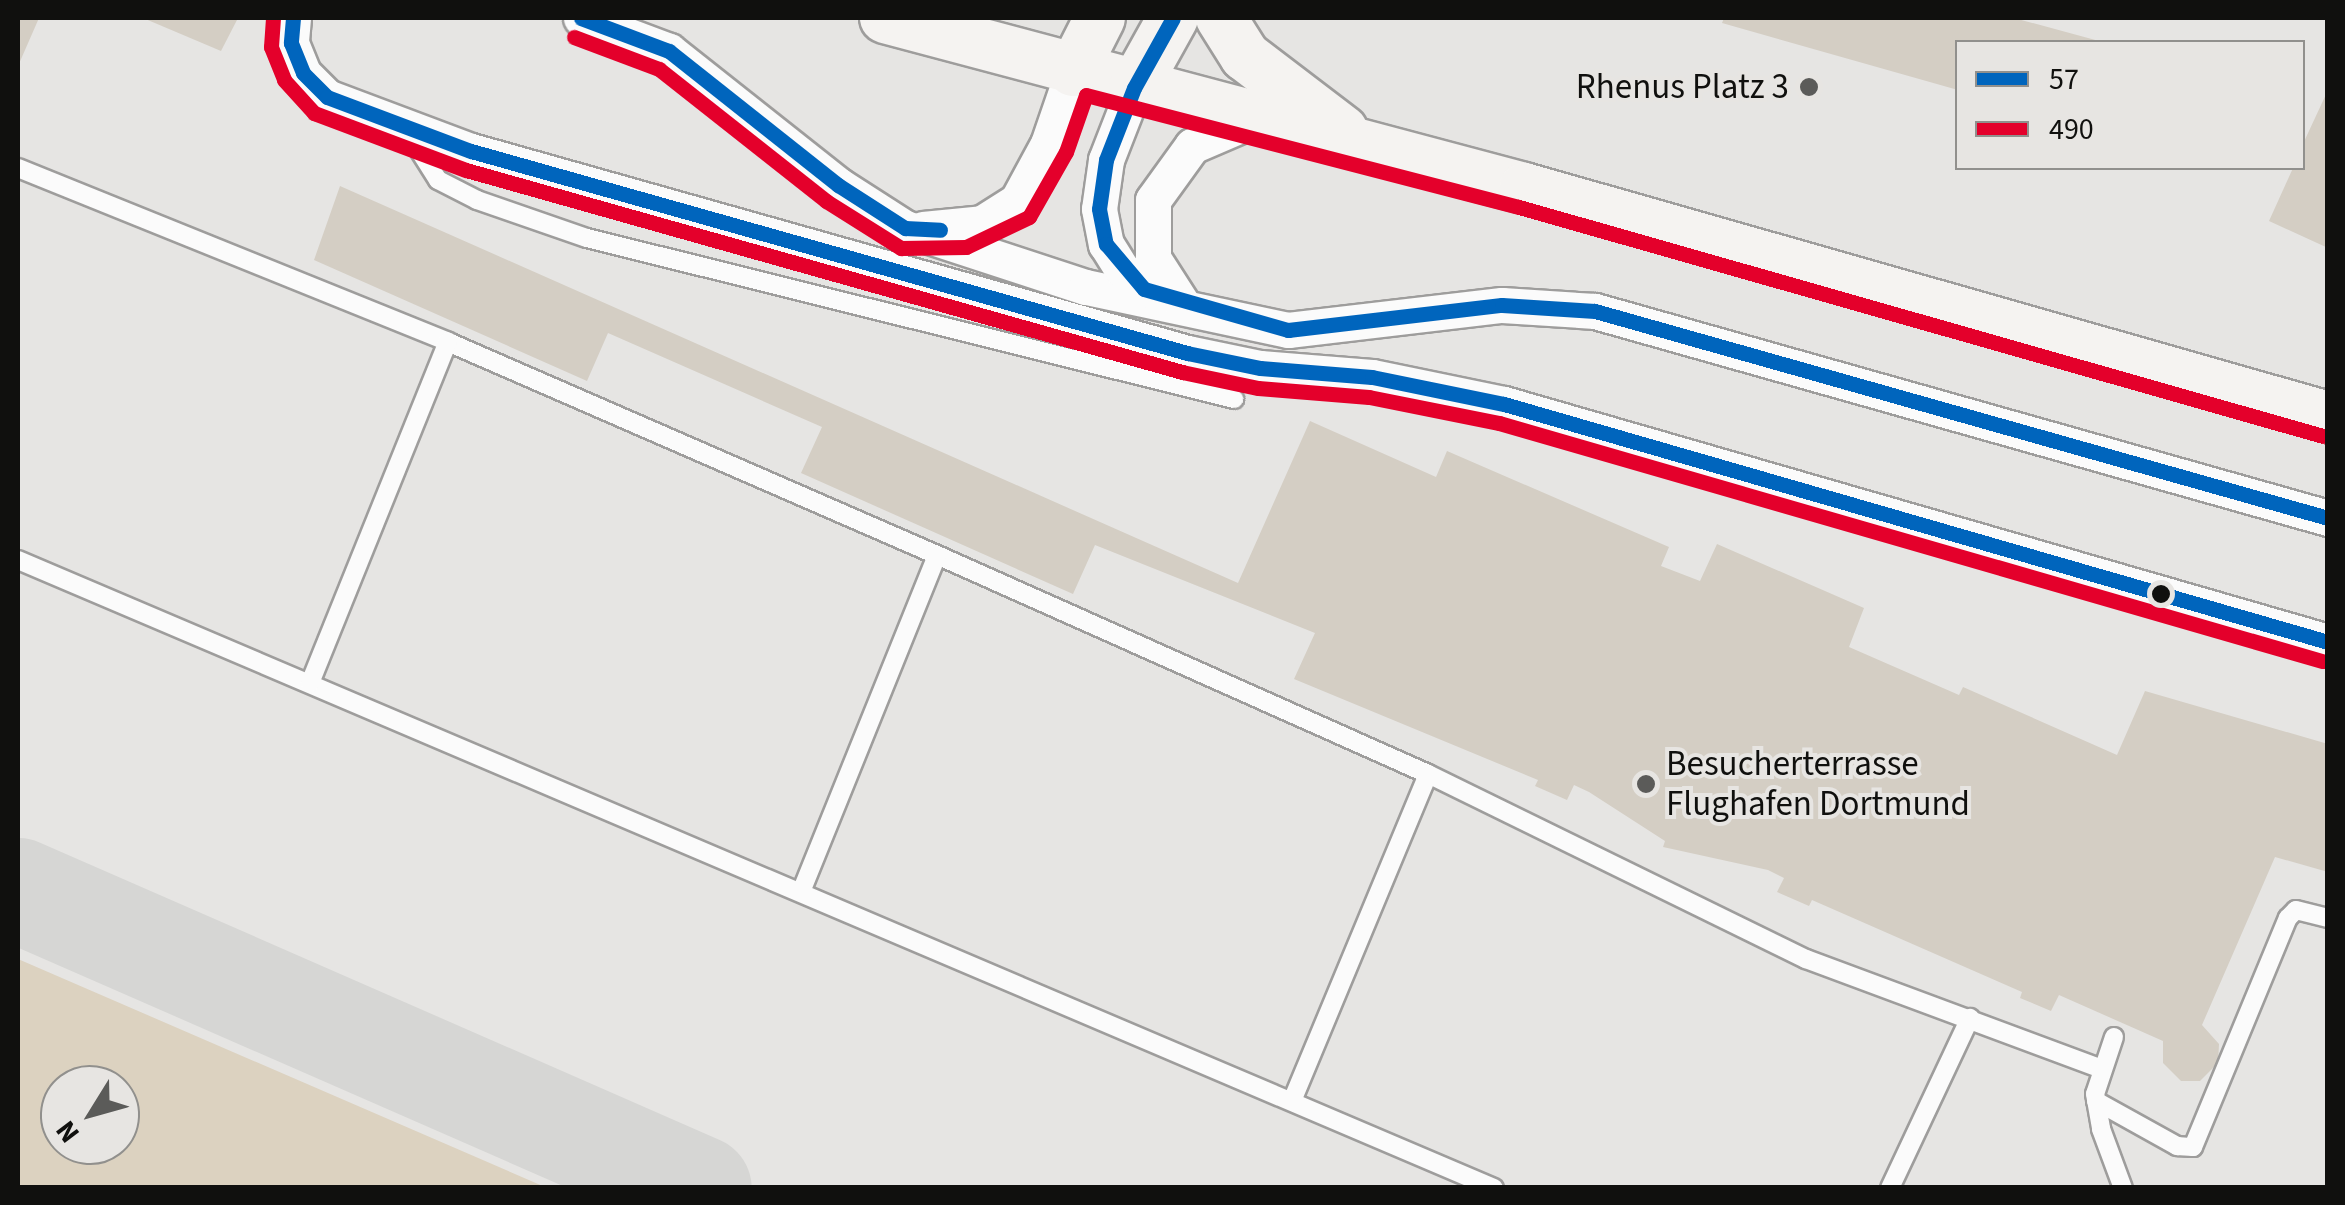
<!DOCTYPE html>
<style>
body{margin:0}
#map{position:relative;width:2345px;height:1205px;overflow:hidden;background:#e6e5e3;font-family:"Source Sans 3",sans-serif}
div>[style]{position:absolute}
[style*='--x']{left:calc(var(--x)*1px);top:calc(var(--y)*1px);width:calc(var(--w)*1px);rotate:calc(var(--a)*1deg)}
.green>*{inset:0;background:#dcd2c0}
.taxiway>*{height:105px;margin:-52.5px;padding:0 52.5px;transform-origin:52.5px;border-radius:52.5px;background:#d6d6d4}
.building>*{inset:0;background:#d4cec4}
.roads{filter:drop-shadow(2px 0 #9e9d9c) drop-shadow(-2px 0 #9e9d9c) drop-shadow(0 2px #9e9d9c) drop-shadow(0 -2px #9e9d9c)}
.lane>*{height:18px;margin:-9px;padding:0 9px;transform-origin:9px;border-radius:9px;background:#fbfbfb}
.street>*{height:35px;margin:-17.5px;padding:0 17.5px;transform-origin:17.5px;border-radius:17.5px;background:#fbfbfb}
.secondary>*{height:50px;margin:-25px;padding:0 25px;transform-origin:25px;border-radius:25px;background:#f5f3f1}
.bus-1>*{height:15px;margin:-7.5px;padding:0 7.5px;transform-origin:7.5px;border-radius:7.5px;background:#0065bd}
.bus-2>*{height:15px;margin:-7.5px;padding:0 7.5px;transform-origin:7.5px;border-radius:7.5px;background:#e4002b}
.dots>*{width:28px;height:28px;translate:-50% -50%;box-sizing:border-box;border:5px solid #e7e5e2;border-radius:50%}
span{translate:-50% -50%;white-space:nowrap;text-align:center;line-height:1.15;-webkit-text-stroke:8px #e7e5e2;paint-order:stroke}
.poi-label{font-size:35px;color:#10100e}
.right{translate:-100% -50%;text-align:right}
.left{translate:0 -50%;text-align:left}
.frame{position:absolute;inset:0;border:20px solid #10100e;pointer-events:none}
.legend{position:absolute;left:1955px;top:40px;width:350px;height:130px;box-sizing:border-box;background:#e7e5e2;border:2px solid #91908d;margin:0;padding:12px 18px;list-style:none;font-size:30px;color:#10100e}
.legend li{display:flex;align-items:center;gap:20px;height:50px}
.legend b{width:50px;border:2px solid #91908d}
.north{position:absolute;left:40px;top:1065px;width:100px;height:100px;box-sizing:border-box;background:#e7e5e2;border:2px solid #91908d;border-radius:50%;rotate:233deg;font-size:28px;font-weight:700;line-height:40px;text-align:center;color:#10100e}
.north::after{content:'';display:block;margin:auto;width:35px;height:45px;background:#5b5b59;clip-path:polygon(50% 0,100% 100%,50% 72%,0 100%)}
</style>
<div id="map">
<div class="green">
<div style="clip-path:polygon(evenodd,18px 959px,545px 1187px,18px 1187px,18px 959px,60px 1085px,120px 1085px,120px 1145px,60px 1145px,60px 1085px)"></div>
</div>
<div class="taxiway">
<div style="--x:18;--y:890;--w:743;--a:23.63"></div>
</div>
<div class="building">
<div style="clip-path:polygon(18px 18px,39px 18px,18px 66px)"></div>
<div style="clip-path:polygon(143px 18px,238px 18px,221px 51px)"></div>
<div style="clip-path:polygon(1724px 18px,2014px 18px,2099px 41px,1958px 42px,1958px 90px,1722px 23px)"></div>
<div style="clip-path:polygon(2328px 90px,2328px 248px,2269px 221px,2293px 168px,2302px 168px,2302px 146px)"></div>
<div style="clip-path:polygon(340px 186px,1238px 583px,1310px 421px,1436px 477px,1447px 451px,1669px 547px,1661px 566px,1700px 581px,1717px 544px,1864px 608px,1849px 647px,1959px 695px,1963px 687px,2117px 755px,2145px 691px,2328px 744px,2328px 872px,2275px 857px,2202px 1025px,2219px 1044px,2218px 1063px,2200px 1081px,2181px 1081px,2163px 1063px,2163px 1041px,2059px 995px,2051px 1011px,2020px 998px,2022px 992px,1812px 900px,1809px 906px,1777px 892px,1784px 878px,1768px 870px,1663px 847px,1665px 841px,1589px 792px,1574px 785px,1567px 800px,1535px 786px,1538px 780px,1294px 679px,1315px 633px,1095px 545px,1073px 594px,801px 473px,822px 427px,608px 333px,587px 381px,314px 260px)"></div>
</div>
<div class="roads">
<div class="lane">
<div style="--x:407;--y:131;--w:58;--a:57.7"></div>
<div style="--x:438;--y:180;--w:44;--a:27.1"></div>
<div style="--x:477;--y:200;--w:116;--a:19.1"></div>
<div style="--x:587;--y:238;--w:667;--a:13.97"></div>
<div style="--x:18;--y:168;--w:464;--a:22"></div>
<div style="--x:448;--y:342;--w:533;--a:23.54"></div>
<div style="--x:937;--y:555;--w:538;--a:24.04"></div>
<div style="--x:1428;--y:774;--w:421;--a:26.1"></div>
<div style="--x:1806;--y:959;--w:315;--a:20.4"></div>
<div style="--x:18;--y:560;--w:1604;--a:23.05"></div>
<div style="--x:310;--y:683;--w:368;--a:-68"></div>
<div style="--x:801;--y:892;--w:363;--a:-68"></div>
<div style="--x:2114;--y:1037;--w:60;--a:108.4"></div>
<div style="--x:2095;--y:1094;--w:36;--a:80"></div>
<div style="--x:2101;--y:1129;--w:63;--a:69.6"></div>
<div style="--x:1292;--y:1101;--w:354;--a:-67.4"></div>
<div style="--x:2096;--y:1101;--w:93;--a:29.1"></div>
<div style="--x:2177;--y:1146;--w:16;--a:4"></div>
<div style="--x:2193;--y:1147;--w:248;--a:-67.5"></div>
<div style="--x:2288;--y:918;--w:11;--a:-45"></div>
<div style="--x:2296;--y:910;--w:33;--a:14"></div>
<div style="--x:1890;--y:1188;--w:188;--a:-64.8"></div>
</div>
<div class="street">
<div style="--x:293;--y:18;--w:25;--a:95"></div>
<div style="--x:291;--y:43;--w:32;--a:68"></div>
<div style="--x:303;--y:73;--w:34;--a:45"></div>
<div style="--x:327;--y:97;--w:154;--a:20.6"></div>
<div style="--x:471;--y:151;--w:744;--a:15.75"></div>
<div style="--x:1187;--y:353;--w:75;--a:11.6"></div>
<div style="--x:1260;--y:368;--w:112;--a:4.6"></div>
<div style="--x:1372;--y:377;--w:135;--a:11.6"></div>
<div style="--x:1504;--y:404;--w:858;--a:16.11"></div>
<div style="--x:581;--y:18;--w:94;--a:20.6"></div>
<div style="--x:669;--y:51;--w:216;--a:38.4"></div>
<div style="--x:838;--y:185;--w:80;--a:32.7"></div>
<div style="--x:905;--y:228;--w:190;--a:18.1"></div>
<div style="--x:1086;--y:287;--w:207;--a:12"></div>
<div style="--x:1288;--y:330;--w:215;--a:-6.7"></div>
<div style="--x:1502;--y:305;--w:93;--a:3.7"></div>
<div style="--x:1595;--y:311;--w:762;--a:15.77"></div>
<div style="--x:1134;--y:88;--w:77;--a:111.3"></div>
<div style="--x:1106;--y:160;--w:49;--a:98.1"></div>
<div style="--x:1099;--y:209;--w:36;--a:79"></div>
<div style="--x:1106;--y:244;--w:31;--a:58"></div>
<div style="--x:1122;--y:270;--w:45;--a:34"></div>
<div style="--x:923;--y:229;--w:59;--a:-5.8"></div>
<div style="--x:982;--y:223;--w:41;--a:-32.2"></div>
<div style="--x:1017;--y:201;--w:65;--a:-61.5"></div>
<div style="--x:1048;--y:144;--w:77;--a:-71.1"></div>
<div style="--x:1183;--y:305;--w:56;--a:-122.6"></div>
<div style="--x:1153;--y:258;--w:58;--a:-90"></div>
<div style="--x:1153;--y:200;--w:67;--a:-54.2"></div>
<div style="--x:1192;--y:146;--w:71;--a:-23.3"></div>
</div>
<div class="secondary">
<div style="--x:885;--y:18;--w:661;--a:14.9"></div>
<div style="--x:1524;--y:188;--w:836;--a:15.9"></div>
<div style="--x:1221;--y:18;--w:45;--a:57.7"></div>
<div style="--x:1245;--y:56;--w:123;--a:37.4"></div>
<div style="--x:1073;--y:71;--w:59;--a:-63"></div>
<div style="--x:1134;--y:88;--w:80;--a:-60.9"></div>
</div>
</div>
<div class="bus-1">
<div style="--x:293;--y:18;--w:25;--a:95"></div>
<div style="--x:291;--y:43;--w:32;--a:68"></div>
<div style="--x:303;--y:73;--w:34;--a:45"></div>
<div style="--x:327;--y:97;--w:154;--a:20.6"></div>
<div style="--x:471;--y:151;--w:744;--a:15.75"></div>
<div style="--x:1187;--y:353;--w:75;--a:11.6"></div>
<div style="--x:1260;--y:368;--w:112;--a:4.6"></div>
<div style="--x:1372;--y:377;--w:135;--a:11.6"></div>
<div style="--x:1504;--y:404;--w:858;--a:16.11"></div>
<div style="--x:581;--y:18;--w:94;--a:20.6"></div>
<div style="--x:669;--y:51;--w:216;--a:38.4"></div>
<div style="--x:838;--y:185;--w:80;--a:32.7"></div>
<div style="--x:905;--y:228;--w:35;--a:3"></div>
<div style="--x:1173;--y:18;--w:80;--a:119.1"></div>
<div style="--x:1134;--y:88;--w:77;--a:111.3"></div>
<div style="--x:1106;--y:160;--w:49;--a:98.1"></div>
<div style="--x:1099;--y:209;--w:36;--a:79"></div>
<div style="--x:1106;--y:244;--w:59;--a:49.8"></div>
<div style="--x:1144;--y:289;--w:150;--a:15.9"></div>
<div style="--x:1288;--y:330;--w:215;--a:-6.7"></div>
<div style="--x:1502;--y:305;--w:93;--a:3.7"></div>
<div style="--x:1595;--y:311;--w:762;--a:15.77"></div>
</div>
<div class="bus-2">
<div style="--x:273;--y:18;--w:29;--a:94"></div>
<div style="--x:271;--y:47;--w:35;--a:68"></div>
<div style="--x:284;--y:80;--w:45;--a:47.7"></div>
<div style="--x:314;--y:113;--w:162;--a:20.6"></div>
<div style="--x:466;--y:170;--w:744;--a:15.75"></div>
<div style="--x:1182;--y:372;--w:78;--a:11.9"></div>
<div style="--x:1258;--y:388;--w:111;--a:4.6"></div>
<div style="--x:1369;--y:397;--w:133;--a:11.3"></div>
<div style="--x:1499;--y:423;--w:857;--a:16.13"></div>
<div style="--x:574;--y:37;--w:91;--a:20.6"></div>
<div style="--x:659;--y:69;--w:213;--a:38.3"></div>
<div style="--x:826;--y:201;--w:89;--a:32.1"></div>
<div style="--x:901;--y:248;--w:65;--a:-0.9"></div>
<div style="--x:966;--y:247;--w:70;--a:-25.5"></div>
<div style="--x:1029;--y:217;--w:75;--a:-60.4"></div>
<div style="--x:1066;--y:152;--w:60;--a:-70.7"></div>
<div style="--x:1086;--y:95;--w:447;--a:14.5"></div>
<div style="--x:1519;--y:207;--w:836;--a:15.9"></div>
</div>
<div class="dots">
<div style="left:1809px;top:87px;background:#5b5b59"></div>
<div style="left:2161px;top:594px;background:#10100e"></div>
<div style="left:1646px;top:784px;background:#5b5b59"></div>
</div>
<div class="poi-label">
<span class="right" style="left:1789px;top:87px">Rhenus Platz 3</span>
<span class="left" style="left:1666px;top:784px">Besucherterrasse<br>Flughafen Dortmund</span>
</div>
<div class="frame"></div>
<ul class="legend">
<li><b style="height:12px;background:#0065bd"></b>57</li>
<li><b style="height:12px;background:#e4002b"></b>490</li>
</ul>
<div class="north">N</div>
</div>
